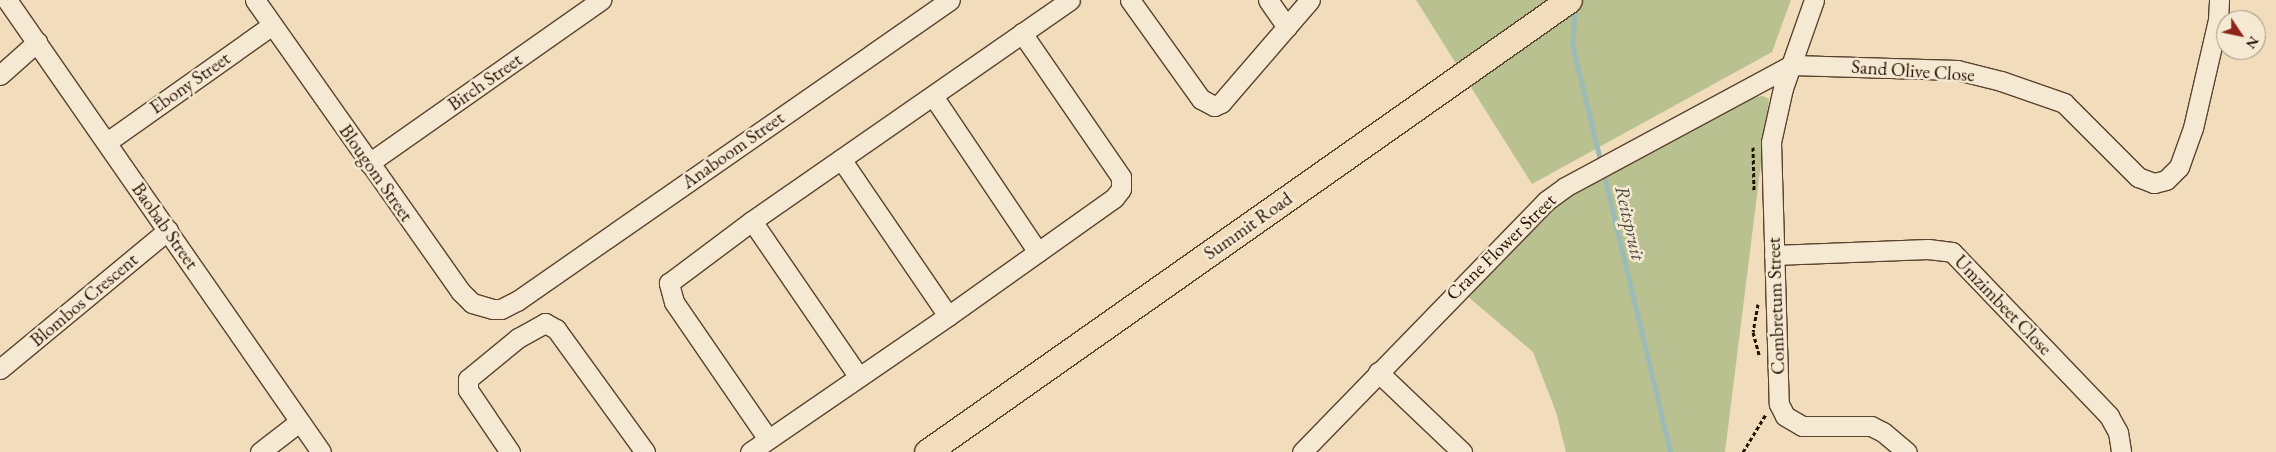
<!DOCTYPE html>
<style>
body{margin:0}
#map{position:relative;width:2276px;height:452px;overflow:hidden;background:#f1ddbb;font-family:"EB Garamond",serif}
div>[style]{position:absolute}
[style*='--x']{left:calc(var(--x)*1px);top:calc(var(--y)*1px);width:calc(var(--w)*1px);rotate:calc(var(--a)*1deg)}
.green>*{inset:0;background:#b9c191}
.stream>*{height:5px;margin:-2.5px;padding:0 2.5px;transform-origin:2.5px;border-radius:2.5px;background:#9bbbb4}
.path>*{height:3px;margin-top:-1.5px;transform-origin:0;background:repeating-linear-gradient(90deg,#271000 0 4px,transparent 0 6.5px)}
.roads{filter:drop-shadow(1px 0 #5a432f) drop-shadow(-1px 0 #5a432f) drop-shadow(0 1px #5a432f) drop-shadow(0 -1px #5a432f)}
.minor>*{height:19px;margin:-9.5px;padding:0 9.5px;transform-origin:9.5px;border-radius:9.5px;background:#f6e9d3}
.major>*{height:25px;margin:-12.5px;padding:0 12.5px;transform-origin:12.5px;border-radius:12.5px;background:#f1ddbb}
span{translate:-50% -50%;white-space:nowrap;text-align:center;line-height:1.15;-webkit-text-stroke:5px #f6e9d3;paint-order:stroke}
.street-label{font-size:19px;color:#271000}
.water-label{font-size:20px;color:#504c3f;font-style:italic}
.north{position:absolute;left:2216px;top:10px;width:50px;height:50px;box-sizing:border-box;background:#f6e9d3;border:1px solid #a3927f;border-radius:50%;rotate:124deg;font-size:14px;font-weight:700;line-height:20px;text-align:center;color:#271000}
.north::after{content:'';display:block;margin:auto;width:18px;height:22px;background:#8f2418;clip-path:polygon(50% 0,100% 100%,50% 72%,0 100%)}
</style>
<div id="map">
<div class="green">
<div style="clip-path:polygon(1416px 0,1791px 0,1772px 52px,1532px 184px)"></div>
<div style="clip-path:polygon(1763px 96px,1769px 99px,1725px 452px,1566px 452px,1556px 412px,1533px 352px,1466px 295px,1560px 201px,1749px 98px)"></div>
</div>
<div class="stream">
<div style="--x:1575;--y:5;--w:39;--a:94"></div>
<div style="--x:1572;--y:44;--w:123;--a:76.4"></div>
<div style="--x:1603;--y:172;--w:288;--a:76.5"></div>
</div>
<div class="path">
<div style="--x:1753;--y:147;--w:43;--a:88.7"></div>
<div style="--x:1758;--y:304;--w:28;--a:100"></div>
<div style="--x:1753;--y:332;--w:24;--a:75"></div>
<div style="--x:1743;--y:452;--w:44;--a:-58.8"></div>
</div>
<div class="roads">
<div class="minor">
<div style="--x:7;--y:0;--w:550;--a:55.21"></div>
<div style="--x:255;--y:0;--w:356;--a:54.8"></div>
<div style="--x:460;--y:291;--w:17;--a:45"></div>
<div style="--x:472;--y:303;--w:22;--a:16"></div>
<div style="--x:493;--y:309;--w:8;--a:0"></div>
<div style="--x:501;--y:309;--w:18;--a:-27"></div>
<div style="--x:517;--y:301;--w:527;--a:-34.81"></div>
<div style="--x:1130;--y:0;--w:122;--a:54.4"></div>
<div style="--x:1201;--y:99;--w:15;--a:28"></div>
<div style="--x:1214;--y:106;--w:8;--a:-23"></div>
<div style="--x:1221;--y:103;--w:136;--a:-49.2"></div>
<div style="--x:1268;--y:0;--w:33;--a:55"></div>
<div style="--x:1814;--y:0;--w:93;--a:109.4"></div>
<div style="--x:1783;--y:88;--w:55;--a:102.5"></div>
<div style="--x:1771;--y:142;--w:262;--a:88.3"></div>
<div style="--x:1779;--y:404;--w:13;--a:63"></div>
<div style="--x:1785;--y:416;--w:20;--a:30"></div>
<div style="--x:1802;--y:426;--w:69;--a:0"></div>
<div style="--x:1871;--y:426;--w:13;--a:27"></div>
<div style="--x:1883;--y:432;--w:31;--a:40"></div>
<div style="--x:0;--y:75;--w:50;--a:-41.7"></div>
<div style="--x:933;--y:96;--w:188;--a:56.1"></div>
<div style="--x:107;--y:142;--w:202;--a:-35.3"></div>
<div style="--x:841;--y:159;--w:190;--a:55.7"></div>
<div style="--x:369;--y:163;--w:284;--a:-35.1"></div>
<div style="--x:752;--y:221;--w:189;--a:55.6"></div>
<div style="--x:1774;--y:255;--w:154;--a:-2.2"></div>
<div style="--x:1928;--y:249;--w:24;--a:7"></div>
<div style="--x:1952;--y:252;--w:227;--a:46.2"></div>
<div style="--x:2109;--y:416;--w:18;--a:61"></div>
<div style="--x:2118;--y:432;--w:20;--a:81"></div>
<div style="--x:0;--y:369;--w:218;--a:-39.6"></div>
<div style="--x:1378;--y:372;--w:116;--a:43.6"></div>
<div style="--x:768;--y:439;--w:166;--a:-124.5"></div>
<div style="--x:674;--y:302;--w:20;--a:-105"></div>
<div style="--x:669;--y:283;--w:104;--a:-36.8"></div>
<div style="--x:752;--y:221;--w:387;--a:-34.8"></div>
<div style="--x:260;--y:452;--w:49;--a:-37.6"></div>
<div style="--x:510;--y:452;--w:75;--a:-124.1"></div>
<div style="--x:468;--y:390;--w:11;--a:-90"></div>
<div style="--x:468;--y:379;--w:65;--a:-39.4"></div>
<div style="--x:518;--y:338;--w:31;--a:-29"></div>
<div style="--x:545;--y:323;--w:13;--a:29"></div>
<div style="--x:556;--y:329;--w:152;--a:54.1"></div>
<div style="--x:750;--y:452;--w:240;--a:-34.5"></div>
<div style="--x:948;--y:316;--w:204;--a:-35.4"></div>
<div style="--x:1114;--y:198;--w:11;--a:-52"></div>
<div style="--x:1121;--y:189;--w:12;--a:-90"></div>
<div style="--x:1121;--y:177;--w:175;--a:-124.5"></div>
<div style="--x:1302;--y:452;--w:350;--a:-45.8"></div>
<div style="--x:1546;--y:201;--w:24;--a:-36"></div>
<div style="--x:1565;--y:187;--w:258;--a:-28.3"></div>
<div style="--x:1792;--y:65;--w:165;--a:1.7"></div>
<div style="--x:1957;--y:70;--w:45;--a:14"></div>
<div style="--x:2001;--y:81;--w:67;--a:19.2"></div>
<div style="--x:2064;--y:103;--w:105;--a:45"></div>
<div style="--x:2138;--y:177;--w:17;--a:21"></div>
<div style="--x:2154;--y:183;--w:12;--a:-14"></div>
<div style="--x:2166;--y:180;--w:18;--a:-45"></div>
<div style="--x:2179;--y:167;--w:41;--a:-70.3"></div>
<div style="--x:2193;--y:128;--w:111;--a:-77"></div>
<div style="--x:2218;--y:20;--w:20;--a:-87"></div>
</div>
<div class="major">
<div style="--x:927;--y:452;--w:785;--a:-35.15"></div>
</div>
</div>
<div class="street-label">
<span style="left:1913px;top:71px;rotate:4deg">Sand Olive Close</span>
<span style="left:485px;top:82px;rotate:-35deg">Birch Street</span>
<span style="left:190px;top:83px;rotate:-35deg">Ebony Street</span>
<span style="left:733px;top:150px;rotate:-35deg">Anaboom Street</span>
<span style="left:376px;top:173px;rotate:55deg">Blougom Street</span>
<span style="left:165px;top:226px;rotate:55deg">Baobab Street</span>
<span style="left:1248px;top:226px;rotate:-35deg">Summit Road</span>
<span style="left:1501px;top:247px;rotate:-44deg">Crane Flower Street</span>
<span style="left:84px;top:300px;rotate:-40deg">Blombos Crescent</span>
<span style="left:2003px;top:305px;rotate:46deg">Umzimbeet Close</span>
<span style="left:1776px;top:306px;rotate:-92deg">Combretum Street</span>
</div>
<div class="water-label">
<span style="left:1630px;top:223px;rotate:77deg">Reitspruit</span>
</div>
<div class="north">N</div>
</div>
